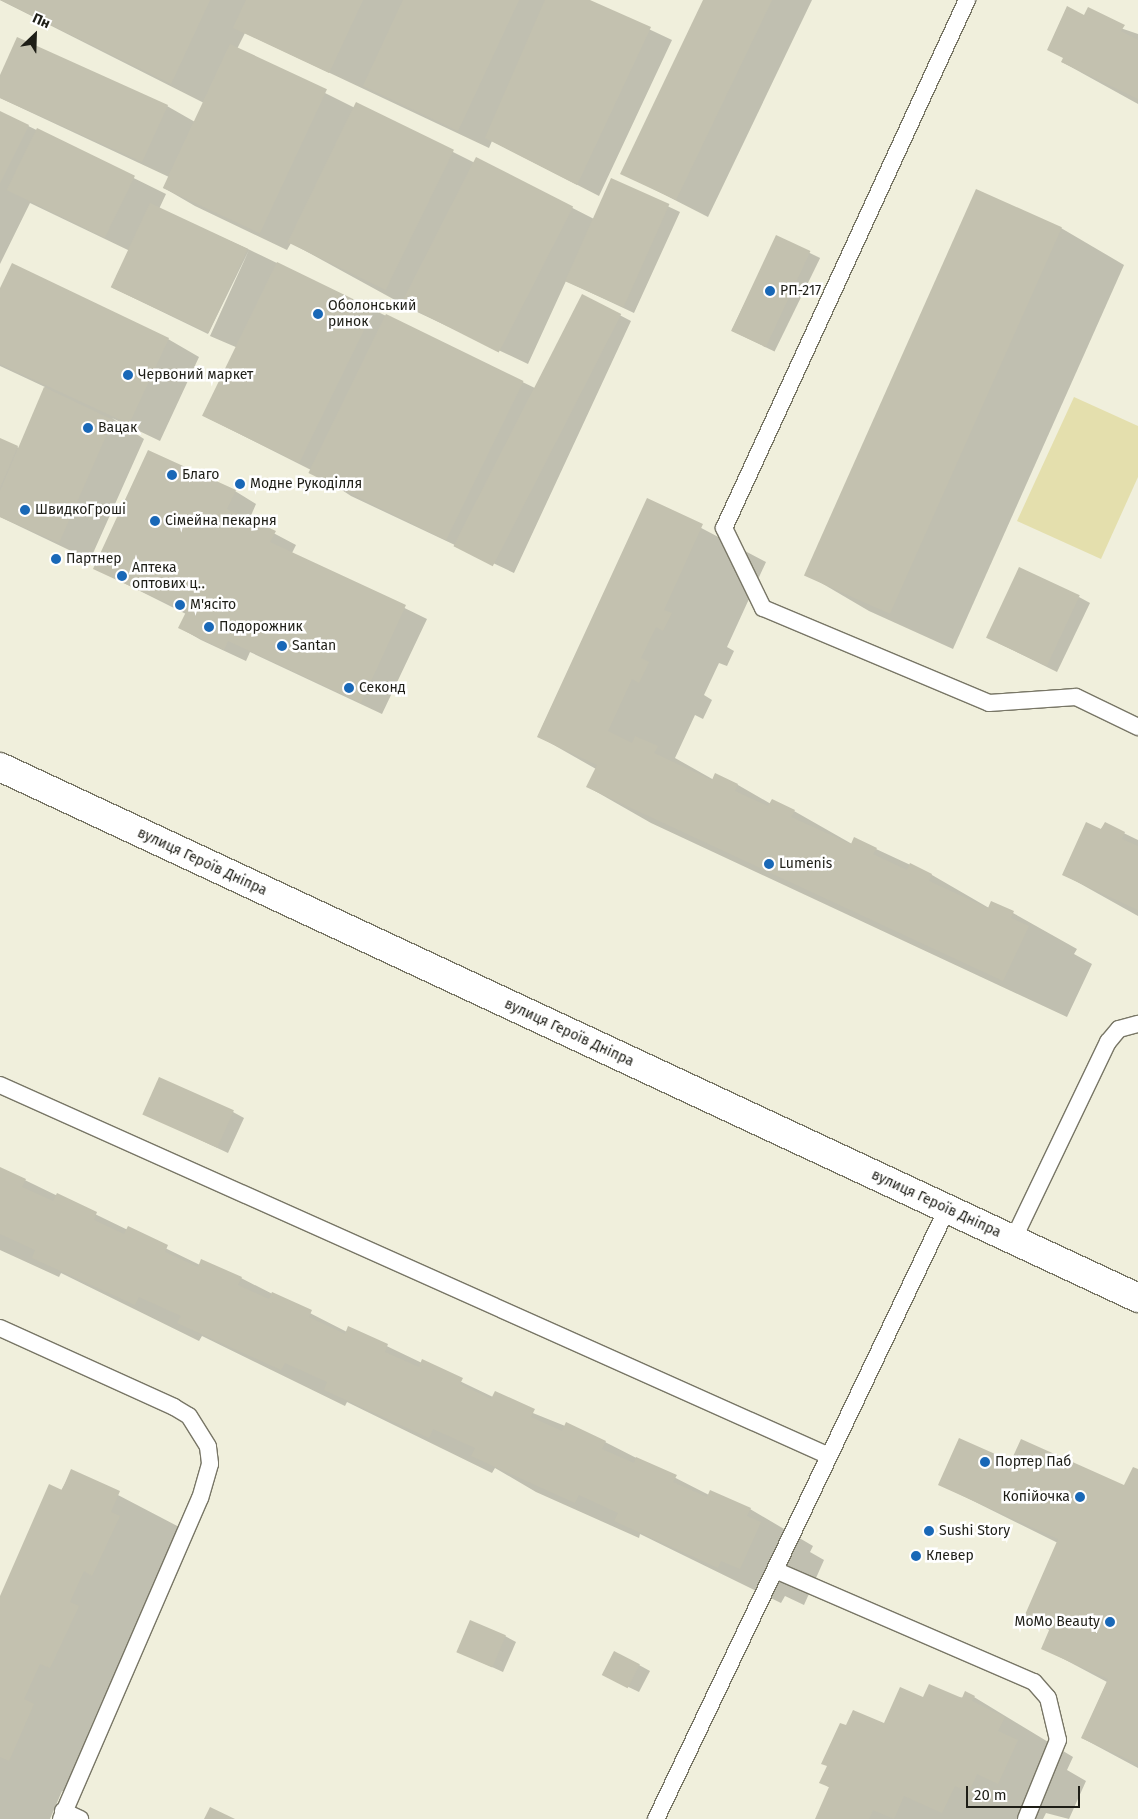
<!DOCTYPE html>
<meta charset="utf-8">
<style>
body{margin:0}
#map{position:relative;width:1138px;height:1819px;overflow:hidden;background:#f0efdc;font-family:"Fira Sans",sans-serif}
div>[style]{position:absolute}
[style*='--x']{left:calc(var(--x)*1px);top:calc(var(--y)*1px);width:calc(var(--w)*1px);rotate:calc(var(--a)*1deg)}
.green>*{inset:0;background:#e4dfad}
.shadow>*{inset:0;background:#0003;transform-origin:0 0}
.building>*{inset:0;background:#c3c1af;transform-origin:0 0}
.roads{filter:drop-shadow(1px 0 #787666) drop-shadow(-1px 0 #787666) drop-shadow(0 1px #787666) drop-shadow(0 -1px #787666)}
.lane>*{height:16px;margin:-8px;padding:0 8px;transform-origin:8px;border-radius:8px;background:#fff}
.secondary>*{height:28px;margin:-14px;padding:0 14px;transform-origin:14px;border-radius:14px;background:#fff}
.dots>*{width:14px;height:14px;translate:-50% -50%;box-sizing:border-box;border:2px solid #fff;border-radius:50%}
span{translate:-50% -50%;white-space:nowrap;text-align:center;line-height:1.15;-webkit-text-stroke:5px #fff;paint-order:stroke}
.poi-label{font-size:14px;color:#1e1e17}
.left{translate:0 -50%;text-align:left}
.right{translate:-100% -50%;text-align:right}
.street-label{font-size:14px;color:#1e1e17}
.north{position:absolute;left:10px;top:10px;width:50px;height:50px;-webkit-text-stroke:4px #fff;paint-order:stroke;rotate:24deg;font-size:14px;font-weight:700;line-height:20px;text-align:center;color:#1e1e17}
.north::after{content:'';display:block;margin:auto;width:18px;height:22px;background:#1e1e17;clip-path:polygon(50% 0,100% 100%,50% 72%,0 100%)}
.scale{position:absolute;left:966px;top:1786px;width:114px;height:22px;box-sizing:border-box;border:2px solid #1e1e17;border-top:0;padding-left:6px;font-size:15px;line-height:18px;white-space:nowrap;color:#1e1e17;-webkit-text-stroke:4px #fff;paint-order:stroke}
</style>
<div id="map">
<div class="green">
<div style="clip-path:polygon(1074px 397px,1138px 426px,1138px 477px,1101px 559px,1017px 521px)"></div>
</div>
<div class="shadow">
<div style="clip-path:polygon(0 0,587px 0,672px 40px,599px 196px,492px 141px,489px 148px,245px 33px,237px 49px,355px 108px,357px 104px,475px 163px,477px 159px,594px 219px,612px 180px,680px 212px,634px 313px,566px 281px,528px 364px,415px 311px,291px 243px,287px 250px,195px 206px,164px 188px,169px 177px,0 98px,0 78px,167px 106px,195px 122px,204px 103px)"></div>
<div style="clip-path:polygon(705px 0,812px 0,708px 217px,622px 173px)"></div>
<div style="clip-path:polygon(1085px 16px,1138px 34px,1138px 104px,1062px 62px)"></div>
<div style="clip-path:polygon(0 112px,166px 194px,159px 209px,248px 249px,539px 390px,583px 296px,631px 321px,514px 573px,351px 496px,313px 471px,206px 417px,238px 348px,210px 336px,249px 250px,208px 334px,113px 288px,130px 251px,30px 203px,0 264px)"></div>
<div style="clip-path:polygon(1061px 228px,1124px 265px,953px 649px,869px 611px,806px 574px)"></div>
<div style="left:777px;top:237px;width:48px;height:104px;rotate:26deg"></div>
<div style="clip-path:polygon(0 291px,168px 339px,199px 357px,160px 441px,112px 418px,144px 439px,90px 560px,0 517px,0 439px,19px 448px,45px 387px,0 366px)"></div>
<div style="clip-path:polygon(235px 491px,256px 504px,249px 520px,296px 545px,292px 553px,427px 619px,382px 714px,250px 652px,246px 661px,201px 640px,180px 628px,186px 614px,94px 568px)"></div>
<div style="clip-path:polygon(648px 500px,766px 562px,727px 647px,734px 651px,727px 666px,719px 663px,704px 695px,712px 700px,703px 719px,695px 715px,675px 758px,714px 780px,738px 785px,771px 804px,794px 811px,852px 844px,876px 849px,932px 875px,989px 908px,992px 903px,1013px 913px,1077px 949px,1074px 954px,1092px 964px,1067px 1017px,651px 823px,588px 787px,596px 769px,538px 736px)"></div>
<div style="clip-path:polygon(1079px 597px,1090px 603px,1057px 672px,998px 643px)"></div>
<div style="clip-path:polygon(1105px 824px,1138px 840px,1138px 916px,1063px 874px)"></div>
<div style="clip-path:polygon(233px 1112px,244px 1118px,228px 1153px,143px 1113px)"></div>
<div style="clip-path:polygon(0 1168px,200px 1265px,241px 1278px,347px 1332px,349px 1328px,493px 1397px,605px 1442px,709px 1495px,750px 1509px,813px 1546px,810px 1552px,824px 1560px,804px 1605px,785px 1596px,781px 1603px,640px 1534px,639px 1538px,536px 1492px,495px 1468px,492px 1473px,347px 1402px,345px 1406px,202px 1336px,199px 1341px,61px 1273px,59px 1277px,0 1250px)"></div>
<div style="clip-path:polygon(1012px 1462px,1125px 1487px,1138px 1471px,1138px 1768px,1082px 1738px,1107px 1682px,1043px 1648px,1051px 1631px,1025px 1616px,1058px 1543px,939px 1484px)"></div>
<div style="clip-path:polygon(72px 1471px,183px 1529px,114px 1704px,103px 1699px,87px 1736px,97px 1741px,72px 1797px,62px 1791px,50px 1819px,0 1819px,0 1599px)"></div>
<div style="clip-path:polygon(505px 1636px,516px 1642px,503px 1672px,459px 1652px)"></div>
<div style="clip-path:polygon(639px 1665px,650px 1671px,639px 1692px,614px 1680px)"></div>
<div style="clip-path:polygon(974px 1697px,1073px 1757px,1067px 1770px,1086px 1781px,1069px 1819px,1046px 1813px,1043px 1819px,816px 1819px,830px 1788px,821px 1782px,847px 1727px,884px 1725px,924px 1699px)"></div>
</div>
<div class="building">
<div style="clip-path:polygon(0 0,210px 0,171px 84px)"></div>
<div style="clip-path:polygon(246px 0,363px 0,329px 73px,233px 28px)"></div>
<div style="clip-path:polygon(403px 0,519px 0,458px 131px,363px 86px)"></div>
<div style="clip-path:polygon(545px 0,590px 0,651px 27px,577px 185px,485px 138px)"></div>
<div style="clip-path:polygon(703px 0,772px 0,676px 200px,620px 174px)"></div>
<div style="clip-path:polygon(1067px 6px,1084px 15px,1088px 7px,1125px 25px,1121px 31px,1138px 40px,1138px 99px,1061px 62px,1063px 58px,1047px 50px)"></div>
<div style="clip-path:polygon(17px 37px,168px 105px,142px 162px,0 98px,0 75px)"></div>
<div style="left:230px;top:44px;width:107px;height:159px;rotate:25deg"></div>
<div style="left:356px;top:102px;width:109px;height:156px;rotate:26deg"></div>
<div style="clip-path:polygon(0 111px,29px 125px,0 183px)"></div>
<div style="left:37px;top:128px;width:109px;height:69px;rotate:26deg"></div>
<div style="left:476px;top:157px;width:109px;height:164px;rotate:27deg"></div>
<div style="left:611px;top:178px;width:64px;height:113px;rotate:24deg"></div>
<div style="left:976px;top:189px;width:94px;height:423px;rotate:24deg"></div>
<div style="left:150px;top:203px;width:108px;height:93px;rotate:25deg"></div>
<div style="left:776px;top:235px;width:38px;height:106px;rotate:25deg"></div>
<div style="left:277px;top:262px;width:108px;height:171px;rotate:26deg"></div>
<div style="clip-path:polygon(12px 263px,169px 338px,129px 424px,0 364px,0 288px)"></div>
<div style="left:582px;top:294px;width:44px;height:283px;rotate:27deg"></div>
<div style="left:386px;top:314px;width:153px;height:177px;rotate:26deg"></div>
<div style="clip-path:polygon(44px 387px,113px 420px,59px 543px,0 517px,0 491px)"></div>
<div style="clip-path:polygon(0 438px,18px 446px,0 488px)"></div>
<div style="clip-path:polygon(148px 450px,236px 490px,227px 509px,276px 531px,270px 542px,406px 605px,361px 703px,228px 641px,224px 650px,178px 628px,186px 612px,93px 569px)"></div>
<div style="clip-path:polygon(647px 498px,703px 524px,664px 610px,672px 613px,663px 631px,656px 627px,641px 658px,649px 662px,639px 683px,632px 679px,608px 731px,632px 743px,635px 736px,658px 746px,654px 753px,712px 780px,715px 773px,738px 784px,735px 791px,768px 806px,772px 799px,795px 810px,791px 817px,851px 844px,854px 837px,877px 848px,873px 854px,907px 870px,910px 863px,932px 874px,929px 881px,988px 908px,991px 901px,1014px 911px,1011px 918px,1029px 926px,1003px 981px,586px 787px,597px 765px,537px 737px)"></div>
<div style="left:1019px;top:567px;width:67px;height:78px;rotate:25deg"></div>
<div style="clip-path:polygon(1086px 822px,1101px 829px,1105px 822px,1125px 832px,1122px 839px,1138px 846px,1138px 910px,1062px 875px)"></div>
<div style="left:159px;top:1077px;width:82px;height:41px;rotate:24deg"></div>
<div style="clip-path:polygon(0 1167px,26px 1179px,22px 1187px,53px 1201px,57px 1193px,97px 1212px,94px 1220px,124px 1234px,128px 1226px,168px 1245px,165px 1252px,198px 1267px,201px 1259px,242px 1277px,238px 1285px,269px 1299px,272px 1292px,312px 1310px,309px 1317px,345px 1334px,348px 1326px,388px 1344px,385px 1352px,419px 1367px,422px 1359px,463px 1378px,460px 1384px,491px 1399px,495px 1391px,535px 1409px,531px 1417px,562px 1431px,566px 1422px,606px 1441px,602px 1449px,634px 1463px,636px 1457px,677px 1475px,673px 1482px,707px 1497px,710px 1490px,751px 1508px,747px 1516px,761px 1522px,740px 1569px,721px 1561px,718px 1568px,614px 1521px,618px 1513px,579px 1495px,575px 1503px,471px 1456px,475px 1448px,433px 1429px,429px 1438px,324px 1390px,327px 1382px,285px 1363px,281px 1370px,177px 1323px,181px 1316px,139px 1297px,135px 1305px,32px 1258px,35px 1250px,0 1234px)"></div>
<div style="clip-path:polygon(959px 1438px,1011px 1461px,1021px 1439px,1124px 1485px,1133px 1467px,1138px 1469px,1138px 1764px,1081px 1738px,1108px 1679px,1041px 1649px,1050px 1628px,1024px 1617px,1058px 1539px,938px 1485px)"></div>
<div style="clip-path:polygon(71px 1469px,120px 1491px,111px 1512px,120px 1516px,92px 1576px,84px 1571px,70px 1602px,79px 1606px,50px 1668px,40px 1664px,24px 1699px,34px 1704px,9px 1761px,0 1757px,0 1596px,49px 1484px,62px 1490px)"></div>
<div style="left:470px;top:1620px;width:39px;height:35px;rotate:23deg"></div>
<div style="left:614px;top:1651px;width:29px;height:27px;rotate:27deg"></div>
<div style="clip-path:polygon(929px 1684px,962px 1698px,965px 1691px,975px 1696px,972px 1701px,1005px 1717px,998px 1731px,1018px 1740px,998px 1784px,977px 1774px,969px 1792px,955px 1786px,942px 1813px,904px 1796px,894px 1819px,873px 1810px,869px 1819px,815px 1819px,829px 1787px,819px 1783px,827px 1766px,821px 1764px,840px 1723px,846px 1725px,853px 1710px,884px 1723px,900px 1687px,923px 1697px)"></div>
<div style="clip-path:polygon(210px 1807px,235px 1819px,204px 1819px)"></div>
</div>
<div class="roads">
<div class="lane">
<div style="--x:967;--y:0;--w:581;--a:114.71"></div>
<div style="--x:724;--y:528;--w:89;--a:64"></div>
<div style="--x:763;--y:608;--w:245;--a:22.8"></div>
<div style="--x:989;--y:703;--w:87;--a:-3.9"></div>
<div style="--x:1076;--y:697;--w:69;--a:25.8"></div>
<div style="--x:0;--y:1085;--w:908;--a:24.11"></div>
<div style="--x:1013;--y:1240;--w:220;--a:-64.4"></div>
<div style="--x:1108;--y:1042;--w:17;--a:-50"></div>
<div style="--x:1119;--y:1029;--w:20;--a:-15"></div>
<div style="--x:0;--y:1328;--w:191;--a:24.4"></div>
<div style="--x:174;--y:1407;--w:17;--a:31"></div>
<div style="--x:189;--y:1416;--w:36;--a:58"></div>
<div style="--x:208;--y:1447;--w:17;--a:83"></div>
<div style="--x:210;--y:1464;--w:35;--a:106"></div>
<div style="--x:200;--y:1498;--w:350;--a:113.4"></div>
<div style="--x:775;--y:1570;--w:282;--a:23.4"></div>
<div style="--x:1034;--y:1682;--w:21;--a:49"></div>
<div style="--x:1048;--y:1698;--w:43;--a:76.6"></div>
<div style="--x:1058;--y:1740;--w:85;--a:112.1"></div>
<div style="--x:63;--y:1811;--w:19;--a:25"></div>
<div style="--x:656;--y:1819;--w:676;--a:-64.5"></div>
</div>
<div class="secondary">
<div style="--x:0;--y:767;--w:1256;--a:25.01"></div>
</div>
</div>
<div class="dots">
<div style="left:770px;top:291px;background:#1968b7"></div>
<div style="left:318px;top:314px;background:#1968b7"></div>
<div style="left:128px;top:375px;background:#1968b7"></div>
<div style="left:88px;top:428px;background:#1968b7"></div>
<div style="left:172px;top:475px;background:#1968b7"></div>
<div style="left:240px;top:484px;background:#1968b7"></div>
<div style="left:25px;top:510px;background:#1968b7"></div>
<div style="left:155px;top:521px;background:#1968b7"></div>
<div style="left:56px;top:559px;background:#1968b7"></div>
<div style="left:122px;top:576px;background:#1968b7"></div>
<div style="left:180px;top:605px;background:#1968b7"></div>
<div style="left:209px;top:627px;background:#1968b7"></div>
<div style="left:282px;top:646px;background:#1968b7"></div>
<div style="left:349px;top:688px;background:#1968b7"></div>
<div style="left:769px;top:864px;background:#1968b7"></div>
<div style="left:985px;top:1462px;background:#1968b7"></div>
<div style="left:1080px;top:1497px;background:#1968b7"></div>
<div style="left:929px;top:1531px;background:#1968b7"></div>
<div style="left:916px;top:1556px;background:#1968b7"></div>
<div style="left:1110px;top:1622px;background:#1968b7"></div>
</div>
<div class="poi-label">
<span class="left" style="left:780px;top:291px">РП-217</span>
<span class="left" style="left:328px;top:314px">Оболонський<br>ринок</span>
<span class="left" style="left:138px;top:375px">Червоний маркет</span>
<span class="left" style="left:98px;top:428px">Вацак</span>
<span class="left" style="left:182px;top:475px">Благо</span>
<span class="left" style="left:250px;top:484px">Модне Рукоділля</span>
<span class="left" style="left:35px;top:510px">ШвидкоГроші</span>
<span class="left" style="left:165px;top:521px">Сімейна пекарня</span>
<span class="left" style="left:66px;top:559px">Партнер</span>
<span class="left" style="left:132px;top:576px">Аптека<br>оптових ц‥</span>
<span class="left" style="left:190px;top:605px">М'ясіто</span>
<span class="left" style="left:219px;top:627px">Подорожник</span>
<span class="left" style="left:292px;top:646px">Santan</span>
<span class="left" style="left:359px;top:688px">Секонд</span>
<span class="left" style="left:779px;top:864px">Lumenis</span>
<span class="left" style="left:995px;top:1462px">Портер Паб</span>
<span class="right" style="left:1070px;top:1497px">Копійочка</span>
<span class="left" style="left:939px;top:1531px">Sushi Story</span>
<span class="left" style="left:926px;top:1556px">Клевер</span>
<span class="right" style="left:1100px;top:1622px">MoMo Beauty</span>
</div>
<div class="street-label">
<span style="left:202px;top:862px;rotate:25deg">вулиця Героїв Дніпра</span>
<span style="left:569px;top:1033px;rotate:25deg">вулиця Героїв Дніпра</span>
<span style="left:936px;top:1204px;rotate:25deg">вулиця Героїв Дніпра</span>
</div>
<div class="north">Пн</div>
<div class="scale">20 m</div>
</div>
